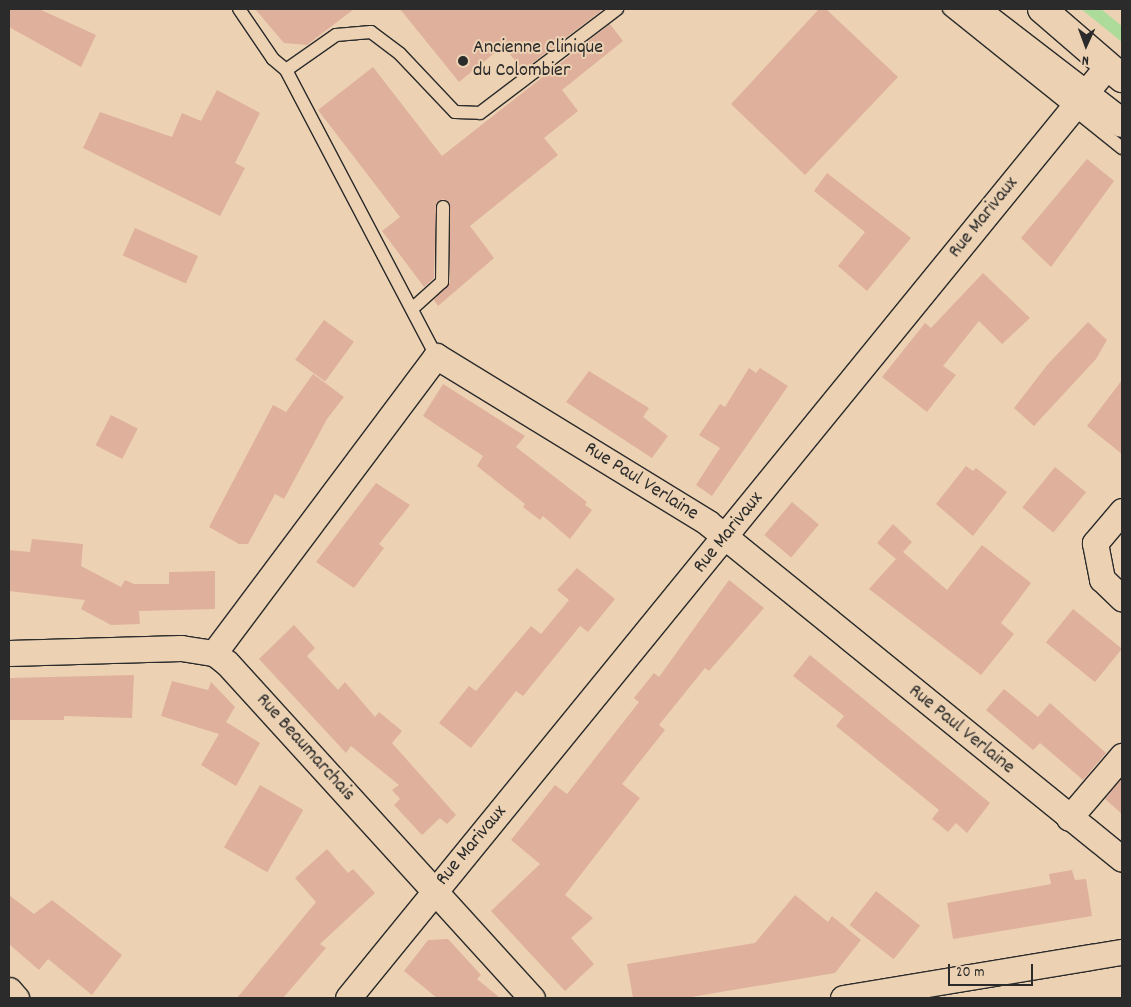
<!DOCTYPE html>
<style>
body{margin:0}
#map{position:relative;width:1131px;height:1007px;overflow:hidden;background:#ecd2b3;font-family:Dekko,sans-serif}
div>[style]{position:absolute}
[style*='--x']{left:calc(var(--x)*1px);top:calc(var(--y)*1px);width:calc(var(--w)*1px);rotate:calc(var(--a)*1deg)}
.green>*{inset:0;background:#addb9a}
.building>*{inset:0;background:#dfb09c;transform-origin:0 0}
.roads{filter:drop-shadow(1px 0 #2b2b2b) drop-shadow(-1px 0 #2b2b2b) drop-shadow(0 1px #2b2b2b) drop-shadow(0 -1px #2b2b2b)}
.lane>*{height:12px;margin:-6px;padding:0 6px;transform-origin:6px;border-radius:6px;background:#ecd2b3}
.street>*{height:25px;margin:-12.5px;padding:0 12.5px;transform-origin:12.5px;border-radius:12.5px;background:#ecd2b3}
.secondary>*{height:28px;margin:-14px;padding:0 14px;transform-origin:14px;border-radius:14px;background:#ecd2b3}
.dots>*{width:14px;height:14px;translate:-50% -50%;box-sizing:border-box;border:2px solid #ecd2b3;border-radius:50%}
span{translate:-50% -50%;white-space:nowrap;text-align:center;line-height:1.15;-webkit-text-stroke:4px #ecd2b3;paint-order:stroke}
.poi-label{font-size:20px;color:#2b2b2b}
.left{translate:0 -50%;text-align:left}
.street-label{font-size:20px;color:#2b2b2b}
.frame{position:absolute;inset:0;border:10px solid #2b2b2b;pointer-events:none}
.north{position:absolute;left:1061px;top:20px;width:50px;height:50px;-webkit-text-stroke:4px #ecd2b3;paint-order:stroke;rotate:182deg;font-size:14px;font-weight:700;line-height:20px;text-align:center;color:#2b2b2b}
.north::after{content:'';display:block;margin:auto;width:18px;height:22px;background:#2b2b2b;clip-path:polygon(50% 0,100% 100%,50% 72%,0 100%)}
.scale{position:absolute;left:948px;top:964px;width:85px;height:22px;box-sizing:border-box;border:2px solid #2b2b2b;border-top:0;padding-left:6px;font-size:15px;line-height:18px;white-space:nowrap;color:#2b2b2b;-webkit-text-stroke:4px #ecd2b3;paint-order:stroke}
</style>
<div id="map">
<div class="green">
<div style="clip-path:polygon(1081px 9px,1101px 9px,1122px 26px,1122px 42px)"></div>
</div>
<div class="building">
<div style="clip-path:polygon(9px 9px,39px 9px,96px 35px,81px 67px,9px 27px)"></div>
<div style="clip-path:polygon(255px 9px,354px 9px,307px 45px,284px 43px)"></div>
<div style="clip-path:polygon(400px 9px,599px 9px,601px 11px,523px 70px,503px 46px,459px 82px)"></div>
<div style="clip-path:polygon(819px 9px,826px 9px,898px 77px,805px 175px,731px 104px)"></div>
<div style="clip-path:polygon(610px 24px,623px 41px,562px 90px,578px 111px,544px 138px,558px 155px,470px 226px,494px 258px,438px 306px,434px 300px,450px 282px,450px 203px,443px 199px,436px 203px,434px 278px,424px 287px,382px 231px,400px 217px,318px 110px,373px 67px,442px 156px)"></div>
<div style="clip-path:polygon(217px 90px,260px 113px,235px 163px,245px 168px,220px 216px,83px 148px,100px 112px,172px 137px,182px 113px,201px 121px)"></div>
<div style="clip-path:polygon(1087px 159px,1114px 181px,1051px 267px,1021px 238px)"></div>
<div style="clip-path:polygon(827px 173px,911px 238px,867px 291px,838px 266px,865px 232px,814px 191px)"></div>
<div style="left:135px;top:228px;width:69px;height:30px;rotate:24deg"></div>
<div style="clip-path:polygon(983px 273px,1030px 318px,1002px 344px,979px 321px,943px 366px,956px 375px,927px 412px,882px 377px,925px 323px,931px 328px)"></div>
<div style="left:324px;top:320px;width:37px;height:49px;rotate:36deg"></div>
<div style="clip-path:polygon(1088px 322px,1107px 340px,1096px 359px,1034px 426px,1014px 408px,1048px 364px)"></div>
<div style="clip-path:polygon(749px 368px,756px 373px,760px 368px,788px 386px,712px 496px,696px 485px,720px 448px,699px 435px,720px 404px,725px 407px)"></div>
<div style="clip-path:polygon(589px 371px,649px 408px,643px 417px,668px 436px,652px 458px,566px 402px)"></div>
<div style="clip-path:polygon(313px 374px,344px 397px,327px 419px,284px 499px,275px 494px,248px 544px,239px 544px,209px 527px,273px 405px,286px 412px)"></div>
<div style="clip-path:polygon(1122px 380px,1122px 454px,1087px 426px)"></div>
<div style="clip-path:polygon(443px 384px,525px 436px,516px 447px,587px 502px,585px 505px,592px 510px,570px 539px,543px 516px,540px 520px,523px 507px,525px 504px,477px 466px,483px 456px,423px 416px)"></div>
<div style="left:111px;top:415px;width:30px;height:34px;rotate:27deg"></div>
<div style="clip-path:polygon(966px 466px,973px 471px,976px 468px,1007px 492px,973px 536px,936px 504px)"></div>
<div style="left:1055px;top:467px;width:40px;height:52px;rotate:39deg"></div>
<div style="clip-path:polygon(376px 483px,410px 505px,379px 544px,384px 548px,354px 588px,316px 562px)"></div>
<div style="left:792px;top:502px;width:35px;height:43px;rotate:40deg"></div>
<div style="clip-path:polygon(893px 524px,912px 542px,903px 552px,947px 590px,982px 545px,1031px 583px,1001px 623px,1014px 634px,981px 675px,869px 589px,896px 559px,877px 543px)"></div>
<div style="clip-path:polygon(32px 539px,83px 544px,81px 566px,121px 587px,125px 580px,134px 584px,169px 584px,169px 572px,215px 571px,215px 609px,139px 611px,140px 624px,111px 625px,81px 609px,85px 600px,9px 591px,9px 550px,30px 552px)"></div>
<div style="clip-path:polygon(577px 568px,615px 599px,588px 632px,580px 626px,523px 696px,516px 691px,471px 748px,439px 723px,469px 686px,476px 691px,531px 626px,541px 634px,569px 600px,557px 590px)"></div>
<div style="clip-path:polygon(729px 580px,764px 608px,709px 671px,705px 668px,659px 725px,665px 730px,622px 784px,640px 798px,565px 895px,593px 918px,571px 938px,594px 964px,565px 991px,491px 911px,540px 864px,511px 840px,555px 785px,567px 794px,639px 702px,634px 698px,654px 673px,659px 677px)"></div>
<div style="left:1073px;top:609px;width:63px;height:43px;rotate:39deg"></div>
<div style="clip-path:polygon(294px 625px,315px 648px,307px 656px,338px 690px,345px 682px,375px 717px,379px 712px,402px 731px,392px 743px,456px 815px,447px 824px,440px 818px,422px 835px,394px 805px,400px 799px,392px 790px,399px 785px,351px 746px,346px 753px,259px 659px)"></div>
<div style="clip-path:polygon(810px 655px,990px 803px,967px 833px,956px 823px,948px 832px,932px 819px,939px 810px,836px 726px,844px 716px,793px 676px)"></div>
<div style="clip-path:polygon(134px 675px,132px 718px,64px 716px,64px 720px,9px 720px,9px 678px)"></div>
<div style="clip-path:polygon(172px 681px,208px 690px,211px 682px,235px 707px,226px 722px,260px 743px,236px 786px,201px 765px,219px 734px,161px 716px)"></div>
<div style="clip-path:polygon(1004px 689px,1038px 717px,1050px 703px,1106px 753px,1083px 780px,1040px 743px,1033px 750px,986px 710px)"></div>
<div style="clip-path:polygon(1122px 778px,1122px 814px,1105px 799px)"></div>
<div style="left:260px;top:785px;width:50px;height:72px;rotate:30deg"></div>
<div style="clip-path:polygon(327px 849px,348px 873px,353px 869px,375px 893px,320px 944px,326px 948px,283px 998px,237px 998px,316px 902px,295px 878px)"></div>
<div style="clip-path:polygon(1072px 870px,1075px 880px,1086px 879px,1092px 916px,953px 939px,947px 903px,1051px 884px,1049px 874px)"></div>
<div style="left:876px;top:891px;width:56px;height:43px;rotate:38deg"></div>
<div style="clip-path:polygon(9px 895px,34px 914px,52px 900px,122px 955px,92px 995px,48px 959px,39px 970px,9px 944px)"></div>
<div style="clip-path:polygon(795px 895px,828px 922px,832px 916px,861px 940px,835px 973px,685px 998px,633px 998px,627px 964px,755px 943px)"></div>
<div style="clip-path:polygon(448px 939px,481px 975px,477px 979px,500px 998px,437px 998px,404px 971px,428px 940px)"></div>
</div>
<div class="roads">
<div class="lane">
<div style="--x:239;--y:9;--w:60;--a:55.8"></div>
<div style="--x:273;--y:59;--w:17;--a:40"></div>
<div style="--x:286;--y:70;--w:323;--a:62.3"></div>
<div style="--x:949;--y:9;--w:222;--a:38.8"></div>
<div style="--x:286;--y:70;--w:61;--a:-35"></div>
<div style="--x:336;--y:35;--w:35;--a:-5"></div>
<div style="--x:371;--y:32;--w:36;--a:37"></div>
<div style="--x:400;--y:54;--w:80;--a:46.5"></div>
<div style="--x:455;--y:112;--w:25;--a:2"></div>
<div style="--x:480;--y:113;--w:172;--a:-37.2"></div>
<div style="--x:413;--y:308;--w:39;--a:-42"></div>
<div style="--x:442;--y:282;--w:75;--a:-89.2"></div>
</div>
<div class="street">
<div style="--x:1122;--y:511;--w:42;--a:130.2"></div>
<div style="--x:1095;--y:543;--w:37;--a:79"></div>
<div style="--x:1102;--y:579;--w:28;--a:44"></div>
<div style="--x:9;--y:653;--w:172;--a:-1.7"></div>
<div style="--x:181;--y:648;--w:33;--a:9"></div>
<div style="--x:214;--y:653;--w:16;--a:38"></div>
<div style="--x:227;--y:663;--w:453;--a:47.7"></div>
<div style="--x:214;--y:653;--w:371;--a:-53.2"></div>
<div style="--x:436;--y:356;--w:319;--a:31.5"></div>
<div style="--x:708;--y:523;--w:533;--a:39.06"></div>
<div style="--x:1069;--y:818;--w:82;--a:-49.5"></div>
<div style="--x:9;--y:990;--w:11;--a:49"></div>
<div style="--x:348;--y:998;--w:1203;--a:-50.83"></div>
<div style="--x:843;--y:998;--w:283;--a:-9.4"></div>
</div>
<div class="secondary">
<div style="--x:974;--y:9;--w:187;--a:37.6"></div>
<div style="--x:1042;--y:9;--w:106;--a:40.8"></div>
</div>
</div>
<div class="dots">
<div style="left:463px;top:61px;background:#2b2b2b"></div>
</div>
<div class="poi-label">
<span class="left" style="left:473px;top:60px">Ancienne Clinique<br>du Colombier</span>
</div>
<div class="street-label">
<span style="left:984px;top:218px;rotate:-51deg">Rue Marivaux</span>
<span style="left:641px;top:482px;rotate:32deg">Rue Paul Verlaine</span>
<span style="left:729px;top:533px;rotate:-51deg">Rue Marivaux</span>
<span style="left:961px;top:730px;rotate:39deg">Rue Paul Verlaine</span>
<span style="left:305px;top:748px;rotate:48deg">Rue Beaumarchais</span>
<span style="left:472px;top:846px;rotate:-50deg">Rue Marivaux</span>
</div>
<div class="frame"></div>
<div class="north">N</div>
<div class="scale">20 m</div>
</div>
